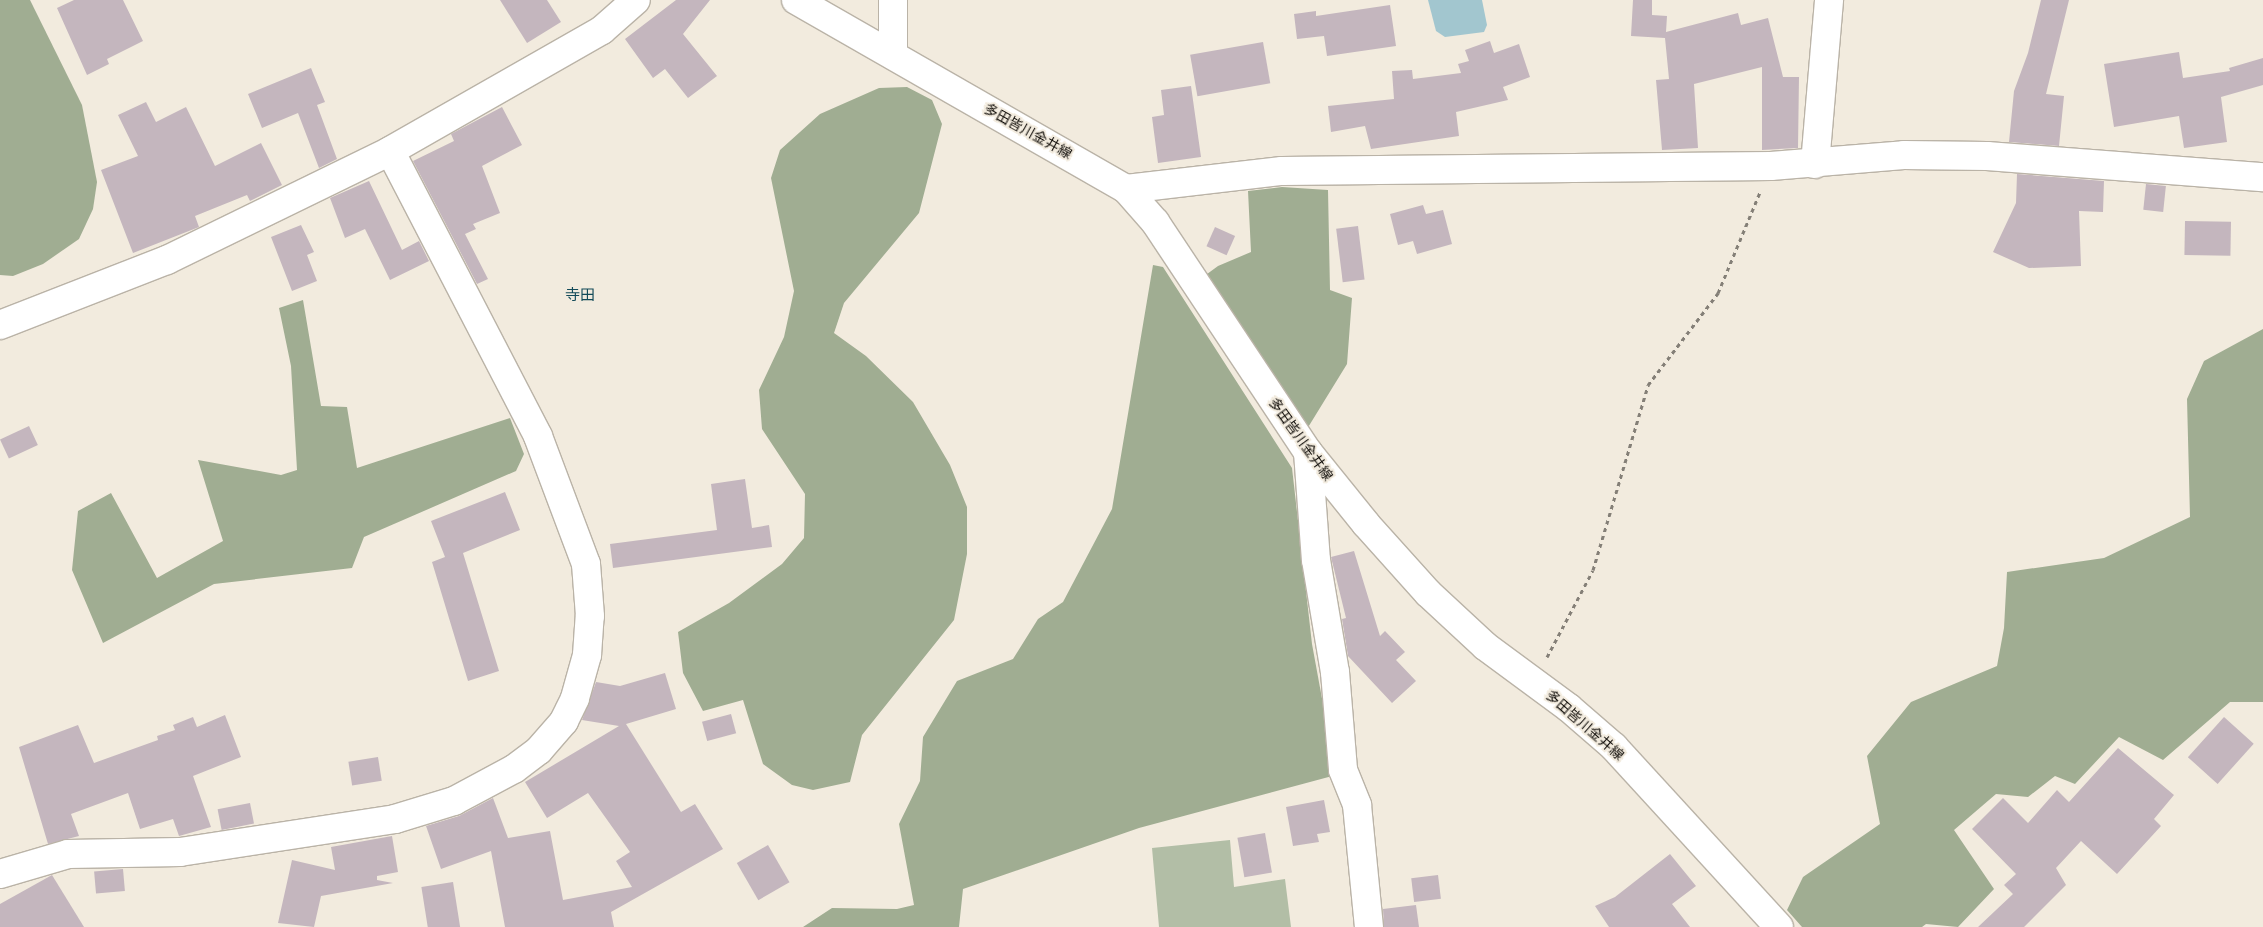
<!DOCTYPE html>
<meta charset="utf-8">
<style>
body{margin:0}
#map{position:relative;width:2263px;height:927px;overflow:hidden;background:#f2ebde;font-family:"Roboto Condensed","Noto Sans JP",sans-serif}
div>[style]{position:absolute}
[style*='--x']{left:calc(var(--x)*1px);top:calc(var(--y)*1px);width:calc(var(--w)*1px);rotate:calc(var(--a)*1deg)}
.green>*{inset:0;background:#b2bea6}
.forest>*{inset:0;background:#a0ad92}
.water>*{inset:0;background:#a2c6cf}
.building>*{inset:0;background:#c4b6be;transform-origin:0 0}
.path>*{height:3px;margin-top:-1.5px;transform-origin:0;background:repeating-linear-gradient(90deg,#847f77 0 4px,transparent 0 8px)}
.roads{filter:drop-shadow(1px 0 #bab3a7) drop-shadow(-1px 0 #bab3a7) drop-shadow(0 1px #bab3a7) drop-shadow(0 -1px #bab3a7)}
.minor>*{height:28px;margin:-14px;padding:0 14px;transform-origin:14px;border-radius:14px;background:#fff}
.major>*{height:28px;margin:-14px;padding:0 14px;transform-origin:14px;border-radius:14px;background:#fff}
span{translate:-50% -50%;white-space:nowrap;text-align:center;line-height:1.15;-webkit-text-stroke:4px #f2ebde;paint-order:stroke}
.street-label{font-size:14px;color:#0f0c08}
.neighbourhood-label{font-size:15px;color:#134a58}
</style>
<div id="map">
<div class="green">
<div style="clip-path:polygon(1230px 840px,1234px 887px,1285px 879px,1291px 927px,1159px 927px,1152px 848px)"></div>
</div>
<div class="forest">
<div style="clip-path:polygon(0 0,30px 0,82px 105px,97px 182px,93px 209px,79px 239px,43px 264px,13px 276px,0 275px)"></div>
<div style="clip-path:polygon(907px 87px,932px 100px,942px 124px,919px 213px,844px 303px,834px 333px,866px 356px,913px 402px,950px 465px,967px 507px,967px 554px,954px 620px,862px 735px,850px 782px,813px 790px,792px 785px,763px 764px,743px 700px,703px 711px,683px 673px,678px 632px,729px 603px,782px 564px,804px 538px,805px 494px,762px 429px,759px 390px,784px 337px,794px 291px,771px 178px,780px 150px,820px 114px,879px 88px)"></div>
<div style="clip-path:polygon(1282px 187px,1328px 190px,1330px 290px,1352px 298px,1347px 364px,1307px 429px,1203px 277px,1218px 266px,1251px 252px,1248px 191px)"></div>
<div style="clip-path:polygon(1153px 265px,1163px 267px,1292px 468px,1312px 644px,1336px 775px,1139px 828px,963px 889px,959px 927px,803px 927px,832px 908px,897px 909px,914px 905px,899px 824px,920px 781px,923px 737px,957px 681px,1013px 659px,1038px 619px,1063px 602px,1112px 509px)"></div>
<div style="clip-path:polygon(303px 300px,321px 406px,347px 407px,357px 468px,510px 418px,524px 454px,516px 471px,364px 537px,352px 568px,214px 584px,103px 643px,72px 570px,78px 511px,111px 493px,157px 578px,223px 541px,198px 460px,281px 475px,297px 470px,291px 366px,279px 308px)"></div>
<div style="clip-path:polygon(2263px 329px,2263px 702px,2230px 702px,2163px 760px,2119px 737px,2075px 784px,2055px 776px,2028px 797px,1996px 794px,1954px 830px,1994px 889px,1958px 927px,1926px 924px,1922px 927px,1802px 927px,1787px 910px,1803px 877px,1880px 824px,1867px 756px,1911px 702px,1997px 666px,2004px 628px,2007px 572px,2104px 558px,2190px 517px,2187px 399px,2204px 361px)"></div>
</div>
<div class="water">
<div style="clip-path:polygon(1428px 0,1482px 0,1487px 25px,1484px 32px,1445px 37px,1436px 31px)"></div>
</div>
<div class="building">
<div style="clip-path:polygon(74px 0,123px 0,143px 41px,107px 59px,109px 64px,87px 75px,57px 8px)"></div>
<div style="clip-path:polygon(500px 0,547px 0,561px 22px,527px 43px)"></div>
<div style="clip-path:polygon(676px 0,710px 0,683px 34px,717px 76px,688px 98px,665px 69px,653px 78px,625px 39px)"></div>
<div style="clip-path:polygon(1633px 0,1652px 0,1652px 15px,1667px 16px,1666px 32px,1738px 13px,1741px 25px,1768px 18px,1783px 77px,1799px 77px,1798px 148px,1762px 150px,1762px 67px,1694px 84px,1698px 148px,1662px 150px,1656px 80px,1669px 79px,1665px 38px,1631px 36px)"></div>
<div style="clip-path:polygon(2041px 0,2069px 0,2046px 94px,2064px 96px,2059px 146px,2009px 142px,2014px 91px,2028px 53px)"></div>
<div style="clip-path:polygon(1390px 5px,1396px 46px,1327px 56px,1324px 36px,1297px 39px,1294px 14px,1316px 11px,1316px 16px)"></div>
<div style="clip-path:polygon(1490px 41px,1494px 53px,1519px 44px,1530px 77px,1503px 87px,1508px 100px,1456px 112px,1459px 136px,1371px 149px,1365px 126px,1331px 132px,1328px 106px,1394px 99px,1392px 71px,1412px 70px,1413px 79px,1461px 73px,1458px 64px,1469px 61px,1465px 50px)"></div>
<div style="left:1263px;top:42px;width:42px;height:74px;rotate:80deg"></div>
<div style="clip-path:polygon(2179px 52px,2183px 78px,2230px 71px,2229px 68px,2263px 58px,2263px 85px,2221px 97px,2227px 142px,2184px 148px,2179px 116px,2114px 127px,2104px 64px)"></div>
<div style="clip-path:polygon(311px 68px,325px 102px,317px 105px,337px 159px,319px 168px,298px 113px,262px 128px,248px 94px)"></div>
<div style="clip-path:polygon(1191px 86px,1201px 157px,1158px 163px,1152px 117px,1164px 115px,1161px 90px)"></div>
<div style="clip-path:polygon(146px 102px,156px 122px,186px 107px,215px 166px,261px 143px,282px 185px,250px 201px,247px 195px,195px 216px,199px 227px,133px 253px,101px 170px,138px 156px,118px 115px)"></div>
<div style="clip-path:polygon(502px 107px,522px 145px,482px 166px,500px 213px,473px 224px,476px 229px,465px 234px,488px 279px,477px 284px,413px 161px,454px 141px,451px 134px)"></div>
<div style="clip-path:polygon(2017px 174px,2104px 181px,2103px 212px,2079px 211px,2081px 266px,2029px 268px,1993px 252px,2016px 203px)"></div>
<div style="clip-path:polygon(369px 181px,402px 250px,419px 241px,429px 261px,390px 280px,365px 229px,345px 238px,330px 198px)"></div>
<div style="left:2146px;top:184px;width:20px;height:26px;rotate:6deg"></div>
<div style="clip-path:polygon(1423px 205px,1426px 214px,1443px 210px,1452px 244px,1417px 254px,1413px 241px,1398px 245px,1390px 214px)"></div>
<div style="left:2185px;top:221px;width:46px;height:34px;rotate:1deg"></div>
<div style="clip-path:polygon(301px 225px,314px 252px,307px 255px,317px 281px,292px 291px,271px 237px)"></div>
<div style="left:1358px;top:226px;width:54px;height:22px;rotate:83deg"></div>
<div style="left:1215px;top:227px;width:22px;height:21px;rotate:24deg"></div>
<div style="left:29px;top:426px;width:21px;height:32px;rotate:65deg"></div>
<div style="clip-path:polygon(745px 479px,752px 528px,769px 525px,772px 547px,613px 568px,610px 544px,717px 530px,711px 484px)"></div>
<div style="clip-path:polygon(505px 492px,520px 530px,463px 553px,499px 671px,468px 681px,432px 562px,445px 557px,431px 521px)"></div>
<div style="clip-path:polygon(1354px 551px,1380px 636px,1385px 631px,1405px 652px,1396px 660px,1416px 681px,1392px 703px,1348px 656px,1342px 619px,1346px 618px,1331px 557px)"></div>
<div style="clip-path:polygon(665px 673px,676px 709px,626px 724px,681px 812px,695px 804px,723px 849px,611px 912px,614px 927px,505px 927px,491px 851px,441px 869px,426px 826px,459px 816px,493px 798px,508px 838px,550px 831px,563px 900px,632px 887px,616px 861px,630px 852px,588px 793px,547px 818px,525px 782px,619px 726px,582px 720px,596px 682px,620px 686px)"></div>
<div style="left:731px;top:714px;width:20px;height:30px;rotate:75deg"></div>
<div style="clip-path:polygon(225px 715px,241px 757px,193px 776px,211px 827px,179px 836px,173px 819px,140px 829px,128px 793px,71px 814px,79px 836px,48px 844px,19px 747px,78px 725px,94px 763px,158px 740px,157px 736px,175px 730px,173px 725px,193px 717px,197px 727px)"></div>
<div style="left:2224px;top:717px;width:40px;height:54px;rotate:42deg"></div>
<div style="clip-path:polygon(2118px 748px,2174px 795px,2154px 819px,2161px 826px,2117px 874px,2081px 841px,2056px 868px,2066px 885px,2024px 927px,1978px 927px,2013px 894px,2004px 885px,2016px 874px,1972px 829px,2003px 798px,2028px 823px,2057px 790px,2069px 802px)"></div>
<div style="left:378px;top:757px;width:24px;height:30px;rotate:81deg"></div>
<div style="clip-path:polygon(1324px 800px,1330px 832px,1317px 834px,1319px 842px,1293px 846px,1286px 807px)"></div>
<div style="left:250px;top:803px;width:21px;height:33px;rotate:79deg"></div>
<div style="left:1265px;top:833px;width:40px;height:28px;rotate:80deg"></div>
<div style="clip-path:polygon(392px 836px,398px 872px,377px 876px,377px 880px,393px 883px,321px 896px,314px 927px,278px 923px,292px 860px,335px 870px,331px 847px)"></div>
<div style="left:768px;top:845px;width:43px;height:36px;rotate:60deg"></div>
<div style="clip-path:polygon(1670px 854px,1696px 886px,1672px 904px,1690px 927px,1609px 927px,1595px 906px,1615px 897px)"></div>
<div style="left:123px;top:869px;width:22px;height:29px;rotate:85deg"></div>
<div style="clip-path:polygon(52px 875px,84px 927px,0 927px,0 904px)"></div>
<div style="left:1438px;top:875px;width:24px;height:27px;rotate:83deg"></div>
<div style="left:453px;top:882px;width:46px;height:32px;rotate:81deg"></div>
<div style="clip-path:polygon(1416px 905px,1419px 927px,1384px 927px,1383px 909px)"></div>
</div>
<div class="path">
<div style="--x:1547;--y:657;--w:98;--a:-62.1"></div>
<div style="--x:1593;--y:570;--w:193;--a:-73.4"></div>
<div style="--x:1648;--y:385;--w:116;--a:-52.7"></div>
<div style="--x:1718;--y:293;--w:109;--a:-67.4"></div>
</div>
<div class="roads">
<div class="minor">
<div style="--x:893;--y:55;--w:55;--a:-90"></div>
<div style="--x:1815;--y:164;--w:165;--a:-85.1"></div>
<div style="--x:1126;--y:189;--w:157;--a:-6.6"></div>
<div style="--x:1282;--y:171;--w:489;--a:-0.6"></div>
<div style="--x:1771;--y:166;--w:133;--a:-4.7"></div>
<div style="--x:1904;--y:155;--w:83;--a:0.7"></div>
<div style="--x:1987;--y:156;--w:277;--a:4.4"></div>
<div style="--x:0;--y:325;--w:179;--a:-21.3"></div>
<div style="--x:167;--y:260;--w:248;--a:-26"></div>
<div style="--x:390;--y:151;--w:244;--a:-29.7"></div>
<div style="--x:602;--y:30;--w:45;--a:-41.4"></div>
<div style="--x:1308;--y:452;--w:108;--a:85.8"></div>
<div style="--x:1316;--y:560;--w:114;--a:80.4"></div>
<div style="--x:1335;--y:672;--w:98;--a:85.3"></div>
<div style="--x:1343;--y:770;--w:38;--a:68"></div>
<div style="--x:1357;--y:805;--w:123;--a:84.4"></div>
<div style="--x:0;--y:874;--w:71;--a:-16.4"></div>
<div style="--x:68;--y:854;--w:112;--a:-1"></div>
<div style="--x:180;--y:852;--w:218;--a:-8.7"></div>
<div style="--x:395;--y:819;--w:62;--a:-17"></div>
<div style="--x:454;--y:801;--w:68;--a:-28.1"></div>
<div style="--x:514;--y:769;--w:31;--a:-37"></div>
<div style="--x:539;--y:750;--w:38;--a:-49"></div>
<div style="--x:564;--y:721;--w:25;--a:-64"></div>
<div style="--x:575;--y:698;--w:45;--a:-74.4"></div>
<div style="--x:587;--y:655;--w:39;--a:-86"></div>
<div style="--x:590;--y:616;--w:52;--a:-94.4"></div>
<div style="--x:586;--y:564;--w:137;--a:-110.6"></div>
<div style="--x:538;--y:436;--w:321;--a:-117.4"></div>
</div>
<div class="major">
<div style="--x:796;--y:0;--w:380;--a:29.8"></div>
<div style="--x:1126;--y:189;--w:44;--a:48.7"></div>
<div style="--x:1155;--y:222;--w:276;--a:56.4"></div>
<div style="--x:1308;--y:452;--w:92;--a:51.1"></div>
<div style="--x:1366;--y:524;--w:93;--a:48.1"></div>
<div style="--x:1428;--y:593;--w:78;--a:42.9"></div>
<div style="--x:1485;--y:646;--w:104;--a:36.4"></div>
<div style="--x:1569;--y:708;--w:60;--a:40.9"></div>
<div style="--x:1614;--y:747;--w:244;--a:47.5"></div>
</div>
</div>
<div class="street-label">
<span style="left:1028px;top:131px;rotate:29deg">多田皆川金井線</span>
<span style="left:1301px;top:439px;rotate:54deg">多田皆川金井線</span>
<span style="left:1585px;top:725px;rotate:41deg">多田皆川金井線</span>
</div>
<div class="neighbourhood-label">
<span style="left:580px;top:296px">寺田</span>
</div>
</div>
